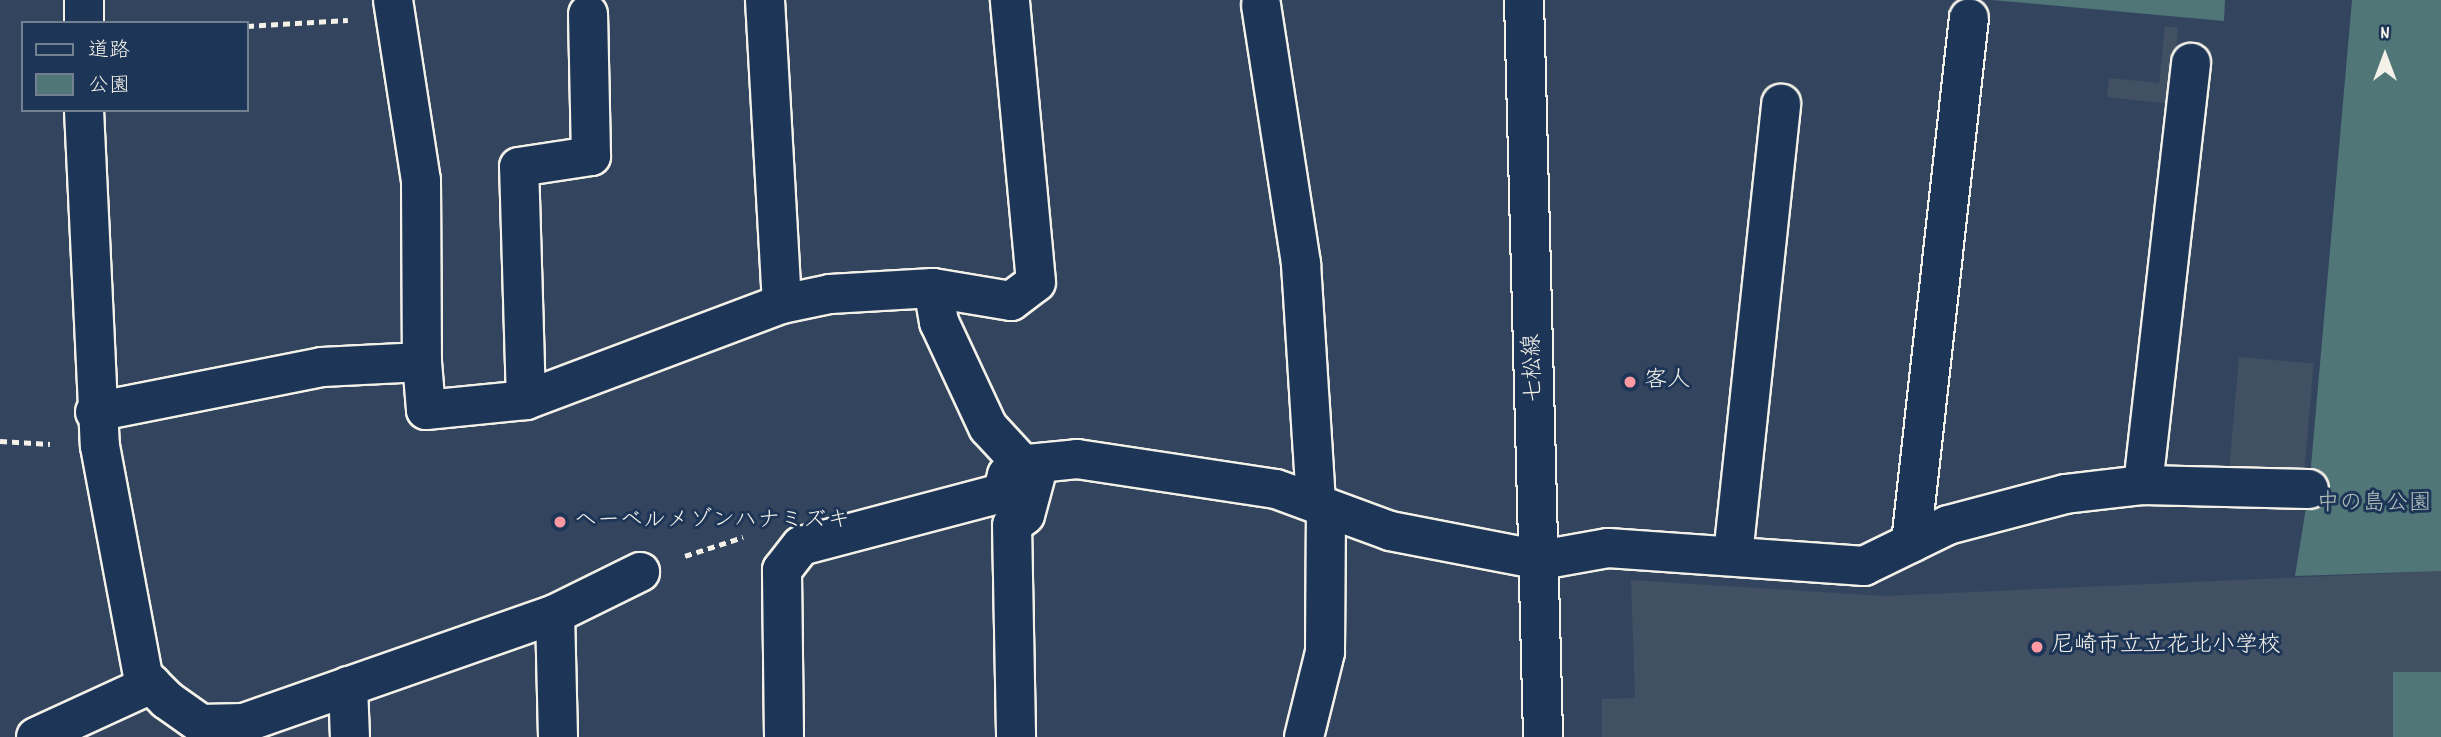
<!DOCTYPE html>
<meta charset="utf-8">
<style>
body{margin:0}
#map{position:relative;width:2441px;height:737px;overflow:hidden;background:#33455e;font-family:Dekko,"Klee One",sans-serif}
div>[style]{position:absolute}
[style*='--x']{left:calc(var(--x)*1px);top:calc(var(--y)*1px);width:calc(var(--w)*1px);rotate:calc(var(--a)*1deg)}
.built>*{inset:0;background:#425063;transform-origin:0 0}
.green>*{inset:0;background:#507678;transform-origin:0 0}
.path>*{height:4.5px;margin-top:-2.25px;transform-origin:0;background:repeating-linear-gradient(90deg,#f4f1e8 0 7px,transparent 0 12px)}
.roads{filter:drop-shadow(2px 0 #f4f1e8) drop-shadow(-2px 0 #f4f1e8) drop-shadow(0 2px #f4f1e8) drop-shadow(0 -2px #f4f1e8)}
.minor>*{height:38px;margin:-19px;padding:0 19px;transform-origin:19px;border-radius:19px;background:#1d3557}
.dots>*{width:19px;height:19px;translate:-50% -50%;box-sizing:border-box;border:4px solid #1d3557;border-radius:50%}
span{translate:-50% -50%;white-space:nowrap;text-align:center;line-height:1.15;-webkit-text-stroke:6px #1d3557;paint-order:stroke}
.street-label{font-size:23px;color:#f4f1e8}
.poi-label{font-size:23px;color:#f4f1e8}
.left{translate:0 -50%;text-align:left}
.park-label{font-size:23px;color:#b2c0bb}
.legend{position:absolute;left:21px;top:21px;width:228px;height:91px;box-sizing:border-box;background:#1d3557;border:2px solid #738091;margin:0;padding:9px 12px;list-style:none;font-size:21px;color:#f4f1e8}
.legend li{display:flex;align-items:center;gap:14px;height:35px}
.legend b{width:35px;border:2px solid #738091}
.north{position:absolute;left:2350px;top:21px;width:70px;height:70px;-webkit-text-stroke:5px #1d3557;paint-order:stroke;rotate:0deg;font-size:19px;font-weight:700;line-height:28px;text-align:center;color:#f4f1e8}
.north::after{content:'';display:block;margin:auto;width:24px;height:32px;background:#f4f1e8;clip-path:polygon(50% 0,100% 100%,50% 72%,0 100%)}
</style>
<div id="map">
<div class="built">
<div style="clip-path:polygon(2165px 26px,2178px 28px,2171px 104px,2107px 97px,2109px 78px,2159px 83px)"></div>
<div style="left:2239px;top:357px;width:75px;height:115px;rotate:5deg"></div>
<div style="clip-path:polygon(2441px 571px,2441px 737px,1602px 737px,1602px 699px,1635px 698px,1631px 580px,1884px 596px)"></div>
</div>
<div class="green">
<div style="clip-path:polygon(1992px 0,2225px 0,2224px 21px)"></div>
<div style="clip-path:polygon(2352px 0,2441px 0,2441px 571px,2295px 576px,2309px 489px)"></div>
<div style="left:2441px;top:672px;width:65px;height:48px;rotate:90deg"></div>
</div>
<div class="path">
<div style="--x:247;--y:26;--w:101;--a:-3.4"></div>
<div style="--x:0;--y:441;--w:50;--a:3.4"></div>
<div style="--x:685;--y:556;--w:61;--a:-18.1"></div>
</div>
<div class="roads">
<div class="minor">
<div style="--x:84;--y:0;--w:23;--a:90"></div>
<div style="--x:393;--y:0;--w:182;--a:81.2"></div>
<div style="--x:421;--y:180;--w:182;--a:89.7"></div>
<div style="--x:765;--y:0;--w:304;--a:86.8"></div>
<div style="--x:782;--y:304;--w:49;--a:-11.8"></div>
<div style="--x:830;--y:294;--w:103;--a:-3.3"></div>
<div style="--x:933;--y:288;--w:79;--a:9.5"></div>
<div style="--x:1011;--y:301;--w:31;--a:-37"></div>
<div style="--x:1036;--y:282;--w:283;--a:-95.3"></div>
<div style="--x:1524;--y:0;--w:737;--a:88.52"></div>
<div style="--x:1261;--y:5;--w:262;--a:81.2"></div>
<div style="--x:1301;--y:264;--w:240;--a:86.4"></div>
<div style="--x:84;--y:110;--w:336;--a:87.3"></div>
<div style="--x:100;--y:446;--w:234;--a:79.4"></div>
<div style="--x:143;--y:676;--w:34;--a:45"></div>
<div style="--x:167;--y:700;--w:42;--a:35.2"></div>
<div style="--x:201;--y:724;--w:43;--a:-1.3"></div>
<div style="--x:244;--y:723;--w:330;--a:-19.3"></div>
<div style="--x:555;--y:614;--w:95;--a:-26.3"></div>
<div style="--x:933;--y:288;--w:35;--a:80"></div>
<div style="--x:939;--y:322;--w:116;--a:65"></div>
<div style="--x:988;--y:427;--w:69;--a:47.3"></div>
<div style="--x:1035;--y:478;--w:38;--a:105"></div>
<div style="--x:1025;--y:515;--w:16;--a:142"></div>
<div style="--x:1012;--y:525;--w:212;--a:88.9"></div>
<div style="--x:526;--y:400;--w:233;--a:-91.7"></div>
<div style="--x:519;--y:167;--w:73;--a:-8.7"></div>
<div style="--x:591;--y:156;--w:142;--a:-91.2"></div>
<div style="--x:95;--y:412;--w:231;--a:-11.2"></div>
<div style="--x:322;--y:367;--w:100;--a:-2.9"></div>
<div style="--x:422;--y:362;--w:48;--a:85.2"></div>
<div style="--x:426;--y:410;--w:100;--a:-5.7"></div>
<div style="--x:526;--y:400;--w:273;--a:-20.6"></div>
<div style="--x:2143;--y:485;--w:166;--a:1.4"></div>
<div style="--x:1911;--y:543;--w:528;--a:-83.7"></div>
<div style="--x:1733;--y:555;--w:454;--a:-83.9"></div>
<div style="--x:555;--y:614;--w:123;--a:88.6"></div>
<div style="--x:348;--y:686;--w:51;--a:87.8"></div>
<div style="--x:36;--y:737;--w:127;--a:-24.7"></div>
<div style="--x:784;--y:737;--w:167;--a:-90.7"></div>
<div style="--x:782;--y:570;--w:31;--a:-52"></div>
<div style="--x:801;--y:546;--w:208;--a:-14.8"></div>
<div style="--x:1002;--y:493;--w:19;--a:-74"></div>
<div style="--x:1007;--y:475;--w:24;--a:-28"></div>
<div style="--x:1028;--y:464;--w:49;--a:-5.8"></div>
<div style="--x:1077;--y:459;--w:201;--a:8.6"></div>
<div style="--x:1276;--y:489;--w:121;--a:20.2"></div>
<div style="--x:1390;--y:531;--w:154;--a:10.9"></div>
<div style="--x:1541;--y:560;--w:68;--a:-10.2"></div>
<div style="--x:1608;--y:548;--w:257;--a:4"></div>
<div style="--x:1864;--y:566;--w:93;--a:-26"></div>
<div style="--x:1948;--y:525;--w:121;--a:-14.8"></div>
<div style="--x:2065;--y:494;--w:79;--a:-6.6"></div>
<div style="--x:2143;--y:485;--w:425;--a:-83.5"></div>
<div style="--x:1304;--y:737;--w:88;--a:-76.1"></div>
<div style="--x:1325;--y:652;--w:144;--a:-89.6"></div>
</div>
</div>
<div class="dots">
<div style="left:1630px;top:382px;background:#ff9aa2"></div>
<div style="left:560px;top:522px;background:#ff9aa2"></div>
<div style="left:2037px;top:647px;background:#ff9aa2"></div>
</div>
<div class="street-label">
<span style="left:1535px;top:368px;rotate:-92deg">七松線</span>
</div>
<div class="poi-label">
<span class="left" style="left:1644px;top:382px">客人</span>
<span class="left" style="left:574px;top:522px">ヘーベルメゾンハナミズキ</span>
<span class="left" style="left:2051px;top:647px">尼崎市立立花北小学校</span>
</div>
<div class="park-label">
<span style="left:2374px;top:505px">中の島公園</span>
</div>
<ul class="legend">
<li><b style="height:9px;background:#1d3557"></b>道路</li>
<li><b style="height:19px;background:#507678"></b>公園</li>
</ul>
<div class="north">N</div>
</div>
